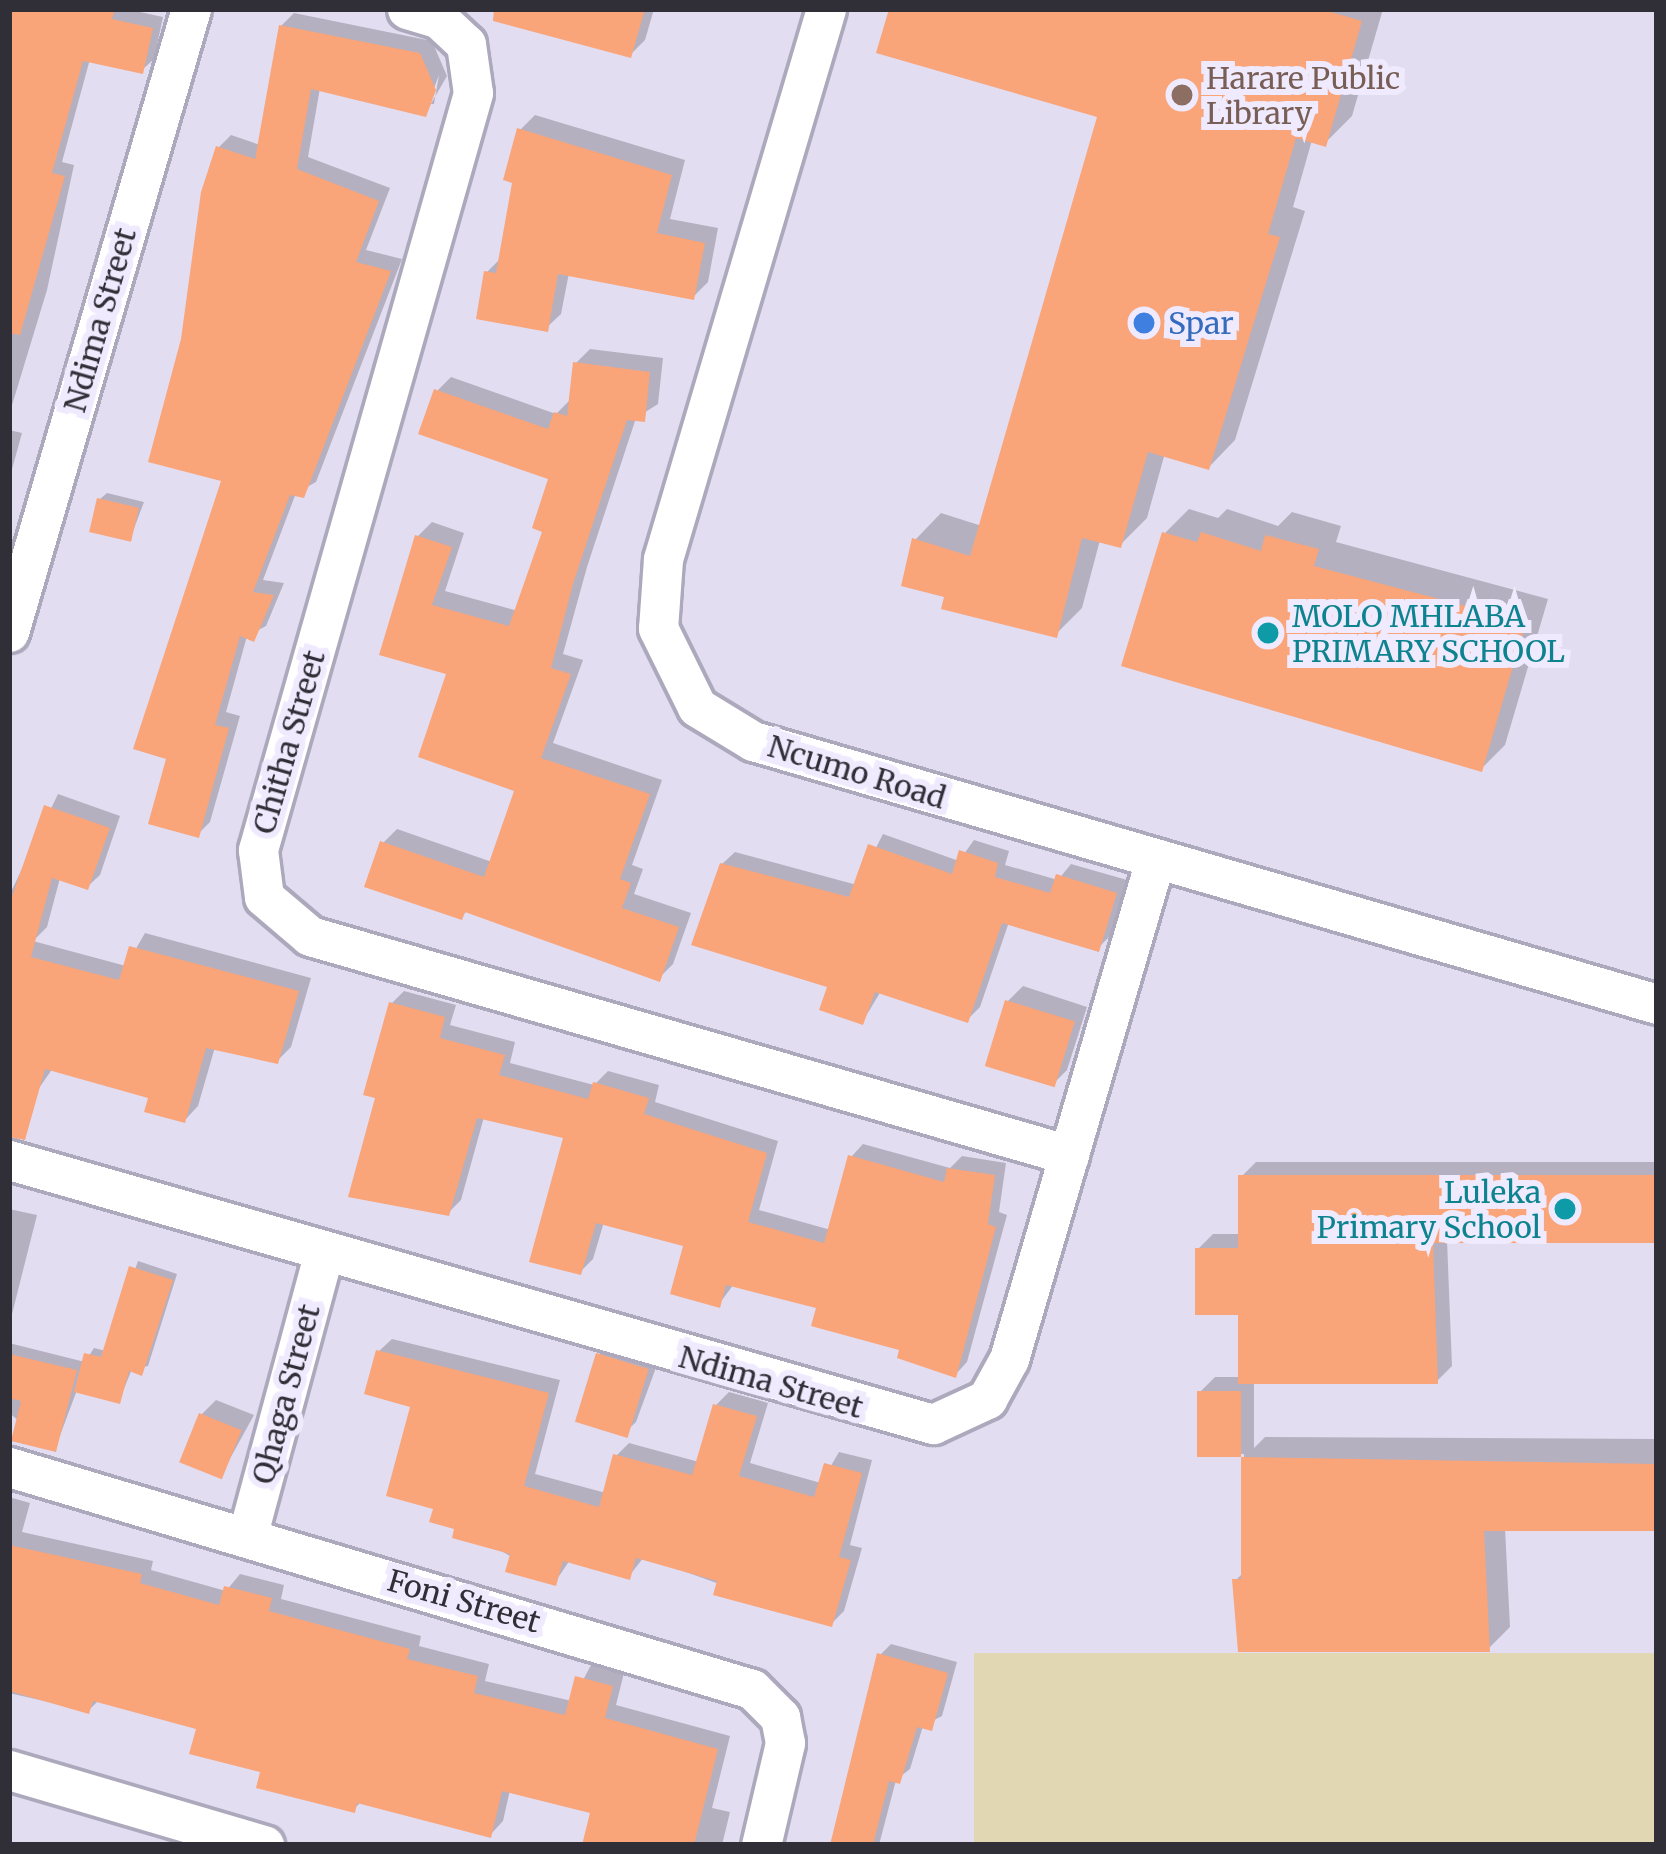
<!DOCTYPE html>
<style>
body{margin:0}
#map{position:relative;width:1666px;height:1854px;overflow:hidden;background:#e2ddf1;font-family:Merriweather,serif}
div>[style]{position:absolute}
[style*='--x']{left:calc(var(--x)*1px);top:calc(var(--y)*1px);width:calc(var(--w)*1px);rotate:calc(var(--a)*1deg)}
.sand>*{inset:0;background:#e1d7b2;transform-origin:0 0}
.shadow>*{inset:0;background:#0003}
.building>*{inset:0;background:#f9a479;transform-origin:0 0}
.roads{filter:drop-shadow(3px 0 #ada9bc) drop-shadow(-3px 0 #ada9bc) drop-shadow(0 3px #ada9bc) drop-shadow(0 -3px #ada9bc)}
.street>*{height:39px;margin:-19.5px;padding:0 19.5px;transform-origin:19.5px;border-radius:19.5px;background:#fff}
.dots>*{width:33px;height:33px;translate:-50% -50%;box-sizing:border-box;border:6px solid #efeafe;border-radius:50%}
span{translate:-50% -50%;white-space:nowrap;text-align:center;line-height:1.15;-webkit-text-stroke:12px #efeafe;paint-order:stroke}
.education-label{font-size:30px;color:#785e54}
.left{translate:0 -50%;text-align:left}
.street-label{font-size:30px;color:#302e36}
.shop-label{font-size:30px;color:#366cbe}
.culture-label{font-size:30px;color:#0d838f}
.right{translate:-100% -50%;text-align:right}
.frame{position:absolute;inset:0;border:12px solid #302e36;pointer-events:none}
</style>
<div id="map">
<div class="sand">
<div style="left:1657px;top:1653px;width:192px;height:683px;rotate:90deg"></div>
</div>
<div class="shadow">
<div style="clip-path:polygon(9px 9px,126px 9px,163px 17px,154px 59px,142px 70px,90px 59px,62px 162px,74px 165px,47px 290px,9px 415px)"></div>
<div style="clip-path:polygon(559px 9px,654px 9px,645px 40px,630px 55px)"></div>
<div style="clip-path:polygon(892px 9px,1383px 9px,1352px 116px,1325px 143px,1312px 140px,1293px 207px,1305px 211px,1235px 440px,1209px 467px,1165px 453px,1147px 518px,1120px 545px,1100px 540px,1082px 608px,1056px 634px,948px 595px,915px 540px,941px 513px,982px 526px,1101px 114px)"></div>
<div style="clip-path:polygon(evenodd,294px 13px,432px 41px,447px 76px,425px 114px,320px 88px,308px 157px,390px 188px,366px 250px,402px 259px,316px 482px,296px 493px,263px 580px,284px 583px,266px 626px,247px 636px,226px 712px,240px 716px,210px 822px,198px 834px,169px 757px,225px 479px,184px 339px,219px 147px,231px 135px,260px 145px,281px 26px,294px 13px,439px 75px,434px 104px,428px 104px,439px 75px)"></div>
<div style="clip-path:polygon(535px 115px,685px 160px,670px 219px,718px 228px,708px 282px,693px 297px,569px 273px,561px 314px,546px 328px,487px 272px,502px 257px,520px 130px)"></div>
<div style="clip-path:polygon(590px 349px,663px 358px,658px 404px,636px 418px,587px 567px,563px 654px,583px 660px,553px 743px,662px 780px,632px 865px,643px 869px,634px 894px,691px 913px,673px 964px,659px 978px,468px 910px,461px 917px,383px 843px,397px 829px,492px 862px,518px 789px,450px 672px,383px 653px,418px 536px,432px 522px,464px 533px,445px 591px,518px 611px,546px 530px,552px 477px,437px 391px,451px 377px,556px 414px,572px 398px,576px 363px)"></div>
<div style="clip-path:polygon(9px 430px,22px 433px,9px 480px)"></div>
<div style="clip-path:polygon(107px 493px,144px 502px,130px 539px,100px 499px)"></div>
<div style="clip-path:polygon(1189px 509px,1218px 518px,1227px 509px,1278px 526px,1292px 512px,1341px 526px,1336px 542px,1548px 599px,1505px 745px,1481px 769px,1165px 533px)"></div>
<div style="clip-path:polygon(58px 794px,120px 816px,100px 875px,87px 887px,60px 878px,47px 927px,33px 941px,126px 966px,145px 933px,311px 978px,291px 1047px,277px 1061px,215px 1047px,198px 1106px,185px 1120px,151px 1096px,53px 1068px,37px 1091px,9px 1083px,9px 896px)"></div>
<div style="clip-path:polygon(883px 834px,959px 861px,974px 840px,1009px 851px,1005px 865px,1058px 880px,1071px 864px,1127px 880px,1110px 936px,1098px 948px,1009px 922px,980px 1007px,968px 1019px,881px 991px,863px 1021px,722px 864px,735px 852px,857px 885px)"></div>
<div style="clip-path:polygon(1023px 986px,1087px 1007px,1067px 1070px,1053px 1084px,1008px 1001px)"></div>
<div style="clip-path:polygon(404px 991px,456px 1005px,450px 1025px,515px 1042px,510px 1063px,594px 1085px,608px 1071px,659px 1085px,655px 1102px,778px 1141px,759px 1210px,831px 1230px,851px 1157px,863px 1144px,950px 1168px,962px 1156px,1006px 1163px,999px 1212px,1007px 1215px,967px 1362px,955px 1375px,820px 1306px,734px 1284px,719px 1304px,687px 1244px,604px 1222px,593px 1259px,580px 1272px,566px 1136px,484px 1117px,461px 1200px,448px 1213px,379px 1096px,392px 1003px)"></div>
<div style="clip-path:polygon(1256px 1162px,1657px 1162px,1657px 1240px,1447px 1240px,1452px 1366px,1437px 1381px,1254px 1381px,1254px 1448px,1265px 1437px,1657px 1439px,1657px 1529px,1505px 1528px,1510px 1627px,1488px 1649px,1236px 1580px,1244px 1572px,1244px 1454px,1200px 1454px,1200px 1392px,1215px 1377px,1241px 1377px,1241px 1312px,1198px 1249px,1213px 1234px,1241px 1234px,1241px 1177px)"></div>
<div style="clip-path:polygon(9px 1209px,37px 1215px,9px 1326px)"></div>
<div style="clip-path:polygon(138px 1261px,177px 1274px,148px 1366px,132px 1369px,119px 1401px,77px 1390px,55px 1449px,9px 1413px,9px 1343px,85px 1362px,94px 1348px,106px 1351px)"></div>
<div style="clip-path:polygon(392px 1339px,560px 1380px,535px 1474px,606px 1493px,616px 1456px,629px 1443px,699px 1462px,716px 1405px,729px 1392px,768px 1403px,750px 1463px,821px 1483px,839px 1452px,872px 1460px,850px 1545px,862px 1548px,844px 1611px,831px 1624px,644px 1557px,629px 1576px,570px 1560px,555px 1582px,458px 1526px,436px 1507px,414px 1405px,379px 1351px)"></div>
<div style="clip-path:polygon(613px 1340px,661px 1354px,636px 1422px,621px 1436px,599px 1354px)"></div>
<div style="clip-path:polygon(216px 1400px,254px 1415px,221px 1475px,201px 1415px)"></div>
<div style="clip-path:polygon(9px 1497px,30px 1503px,22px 1532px,153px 1561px,151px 1570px,226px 1591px,240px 1574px,284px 1585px,281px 1599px,421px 1636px,419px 1646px,489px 1664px,485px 1681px,572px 1701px,591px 1665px,624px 1673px,616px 1705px,730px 1736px,712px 1808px,730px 1812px,722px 1845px,585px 1845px,593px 1811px,510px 1790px,503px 1821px,490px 1835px,362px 1801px,354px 1809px,264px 1769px,199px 1727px,99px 1700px,88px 1711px,9px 1693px)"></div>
<div style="clip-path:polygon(891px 1644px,957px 1662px,942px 1716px,923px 1726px,910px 1769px,896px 1780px,879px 1845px,837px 1845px,880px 1655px)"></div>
</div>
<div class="building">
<div style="clip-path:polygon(9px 9px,115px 9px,112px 19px,153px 28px,143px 74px,83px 61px,52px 173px,65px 176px,20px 335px,9px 333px)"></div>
<div style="clip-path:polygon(494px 9px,645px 9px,631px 58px,493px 21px)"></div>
<div style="clip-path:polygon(889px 9px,1320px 9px,1362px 21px,1326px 147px,1296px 138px,1268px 234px,1280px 237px,1209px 470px,1148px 452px,1121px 548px,1082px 538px,1057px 638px,941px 609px,944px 597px,901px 586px,912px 538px,970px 556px,1097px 117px,876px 53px)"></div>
<div style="clip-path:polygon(279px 25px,420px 53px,436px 90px,426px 117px,311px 89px,297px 169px,379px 201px,356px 262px,391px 271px,304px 498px,290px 495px,253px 592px,274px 595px,254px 642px,240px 636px,215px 725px,229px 728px,199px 838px,148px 824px,166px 759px,133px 749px,221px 481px,148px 462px,181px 339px,201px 192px,216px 146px,255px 159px)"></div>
<div style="clip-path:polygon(517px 128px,672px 175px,657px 233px,705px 243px,694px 300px,558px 274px,548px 332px,476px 319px,484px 271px,496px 273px,512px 183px,503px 180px)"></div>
<div style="clip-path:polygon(573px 362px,650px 372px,645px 422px,627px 420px,573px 584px,551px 668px,571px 674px,541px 758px,650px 794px,620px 879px,631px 883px,622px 908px,679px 927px,660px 982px,465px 912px,462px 920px,364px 887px,380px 841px,484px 877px,514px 791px,418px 757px,446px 674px,379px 655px,415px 535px,452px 547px,432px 605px,509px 626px,542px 532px,532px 528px,548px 479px,418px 434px,434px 389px,548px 429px,554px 412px,567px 416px)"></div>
<div style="left:97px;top:498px;width:43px;height:35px;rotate:13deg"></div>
<div style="clip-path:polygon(1162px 532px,1197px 542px,1201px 532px,1261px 551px,1265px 535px,1319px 549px,1314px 566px,1526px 622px,1482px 772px,1121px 666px)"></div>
<div style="clip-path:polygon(44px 805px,110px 828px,88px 890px,52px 878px,31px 957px,119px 980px,129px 946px,299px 991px,278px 1064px,206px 1048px,185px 1123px,144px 1112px,148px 1098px,45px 1069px,25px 1140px,9px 1137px,9px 905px)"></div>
<div style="clip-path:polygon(868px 844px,952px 874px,959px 850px,998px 863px,995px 877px,1050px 893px,1056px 874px,1117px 893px,1099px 952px,1002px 923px,968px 1023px,875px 992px,863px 1025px,819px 1010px,827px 987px,691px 945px,720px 863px,849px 897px)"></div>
<div style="left:1005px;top:1000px;width:73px;height:69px;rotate:17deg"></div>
<div style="clip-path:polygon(389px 1002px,445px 1017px,440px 1038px,505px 1055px,499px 1075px,588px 1099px,593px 1082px,649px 1098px,644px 1114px,767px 1153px,748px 1222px,824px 1243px,848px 1155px,944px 1182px,947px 1168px,995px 1175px,988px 1224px,996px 1227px,956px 1378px,897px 1358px,899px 1350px,811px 1326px,816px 1308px,726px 1285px,720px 1308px,670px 1294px,683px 1246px,596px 1223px,581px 1275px,529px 1262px,563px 1138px,477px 1118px,449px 1216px,348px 1197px,375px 1098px,363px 1095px)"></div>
<div style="clip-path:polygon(1238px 1175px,1657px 1175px,1657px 1243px,1433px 1243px,1438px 1384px,1238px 1384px,1238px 1315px,1195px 1315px,1195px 1248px,1238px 1248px)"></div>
<div style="clip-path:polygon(129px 1266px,173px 1280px,142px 1376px,129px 1371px,120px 1404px,74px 1392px,84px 1353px,101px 1357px)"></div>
<div style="clip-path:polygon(376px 1350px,549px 1393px,524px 1486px,599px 1507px,613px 1454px,692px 1475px,713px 1404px,757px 1416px,739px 1476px,814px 1497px,824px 1463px,862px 1473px,839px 1557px,851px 1560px,832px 1627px,713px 1595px,717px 1581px,636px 1558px,630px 1580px,563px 1561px,556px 1586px,505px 1572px,510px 1554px,452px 1538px,454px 1529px,429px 1522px,433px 1509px,386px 1496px,410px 1407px,364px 1394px)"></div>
<div style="left:596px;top:1353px;width:55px;height:72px;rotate:17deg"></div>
<div style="clip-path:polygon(9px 1354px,77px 1370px,56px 1452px,11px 1441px,21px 1401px,9px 1398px)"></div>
<div style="left:1197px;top:1391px;width:44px;height:66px"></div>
<div style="left:199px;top:1413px;width:46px;height:53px;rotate:22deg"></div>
<div style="clip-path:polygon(1241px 1457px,1657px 1464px,1657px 1531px,1484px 1531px,1490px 1652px,1238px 1652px,1232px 1579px,1241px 1579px)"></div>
<div style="clip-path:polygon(9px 1545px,142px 1574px,140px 1583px,219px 1605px,224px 1586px,272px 1598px,269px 1611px,410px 1649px,407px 1659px,478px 1676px,474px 1693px,565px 1715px,575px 1676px,613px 1686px,605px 1718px,718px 1749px,694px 1845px,582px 1845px,590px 1813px,502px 1791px,491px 1838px,357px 1803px,355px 1813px,256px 1788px,260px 1772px,189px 1754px,196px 1729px,93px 1701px,89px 1714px,9px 1691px)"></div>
<div style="clip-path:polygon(877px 1653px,948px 1673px,932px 1731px,917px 1727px,900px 1784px,889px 1781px,873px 1845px,830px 1845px)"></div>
</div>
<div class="roads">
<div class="street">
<div style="--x:407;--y:9;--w:34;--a:17"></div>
<div style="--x:439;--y:19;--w:37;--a:43"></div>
<div style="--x:466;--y:44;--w:49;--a:81.9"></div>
<div style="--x:473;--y:93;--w:787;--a:105.86"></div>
<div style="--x:258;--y:850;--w:47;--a:82.7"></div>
<div style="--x:264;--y:897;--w:60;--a:40.3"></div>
<div style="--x:310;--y:936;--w:790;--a:16.09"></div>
<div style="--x:826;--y:9;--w:574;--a:106.51"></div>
<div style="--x:663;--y:559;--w:69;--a:94.1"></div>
<div style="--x:658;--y:628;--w:88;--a:63.7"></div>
<div style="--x:697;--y:707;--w:66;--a:31.3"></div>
<div style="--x:753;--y:741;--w:941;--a:16.22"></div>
<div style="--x:9;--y:632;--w:649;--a:-73.72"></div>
<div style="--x:9;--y:1160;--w:961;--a:15.95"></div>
<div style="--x:933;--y:1424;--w:60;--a:-24.8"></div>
<div style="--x:987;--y:1399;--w:46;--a:-61.2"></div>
<div style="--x:1009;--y:1359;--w:520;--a:-73.69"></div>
<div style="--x:9;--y:1467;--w:775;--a:16.64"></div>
<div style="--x:752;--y:1689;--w:40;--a:45"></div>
<div style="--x:780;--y:1717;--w:26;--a:79"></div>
<div style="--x:785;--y:1743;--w:105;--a:103.2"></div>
<div style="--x:247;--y:1537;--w:296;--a:-74.9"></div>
<div style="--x:9;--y:1770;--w:266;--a:16.4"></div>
</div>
</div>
<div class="dots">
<div style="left:1182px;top:95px;background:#8d6e63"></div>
<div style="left:1144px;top:323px;background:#3f7fe0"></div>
<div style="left:1268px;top:633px;background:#0f9aa8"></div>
<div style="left:1565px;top:1209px;background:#0f9aa8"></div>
</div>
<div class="education-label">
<span class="left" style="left:1206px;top:95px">Harare Public<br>Library</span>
</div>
<div class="street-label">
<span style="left:100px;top:320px;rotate:-74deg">Ndima Street</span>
<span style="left:289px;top:742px;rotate:-74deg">Chitha Street</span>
<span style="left:857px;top:772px;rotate:17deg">Ncumo Road</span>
<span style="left:771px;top:1382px;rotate:16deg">Ndima Street</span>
<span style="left:286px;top:1394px;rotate:-75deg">Qhaga Street</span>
<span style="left:464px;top:1601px;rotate:16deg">Foni Street</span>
</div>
<div class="shop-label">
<span class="left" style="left:1168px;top:323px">Spar</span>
</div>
<div class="culture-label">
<span class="left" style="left:1292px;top:633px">MOLO MHLABA<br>PRIMARY SCHOOL</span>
<span class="right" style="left:1541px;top:1209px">Luleka<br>Primary School</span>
</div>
<div class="frame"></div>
</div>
